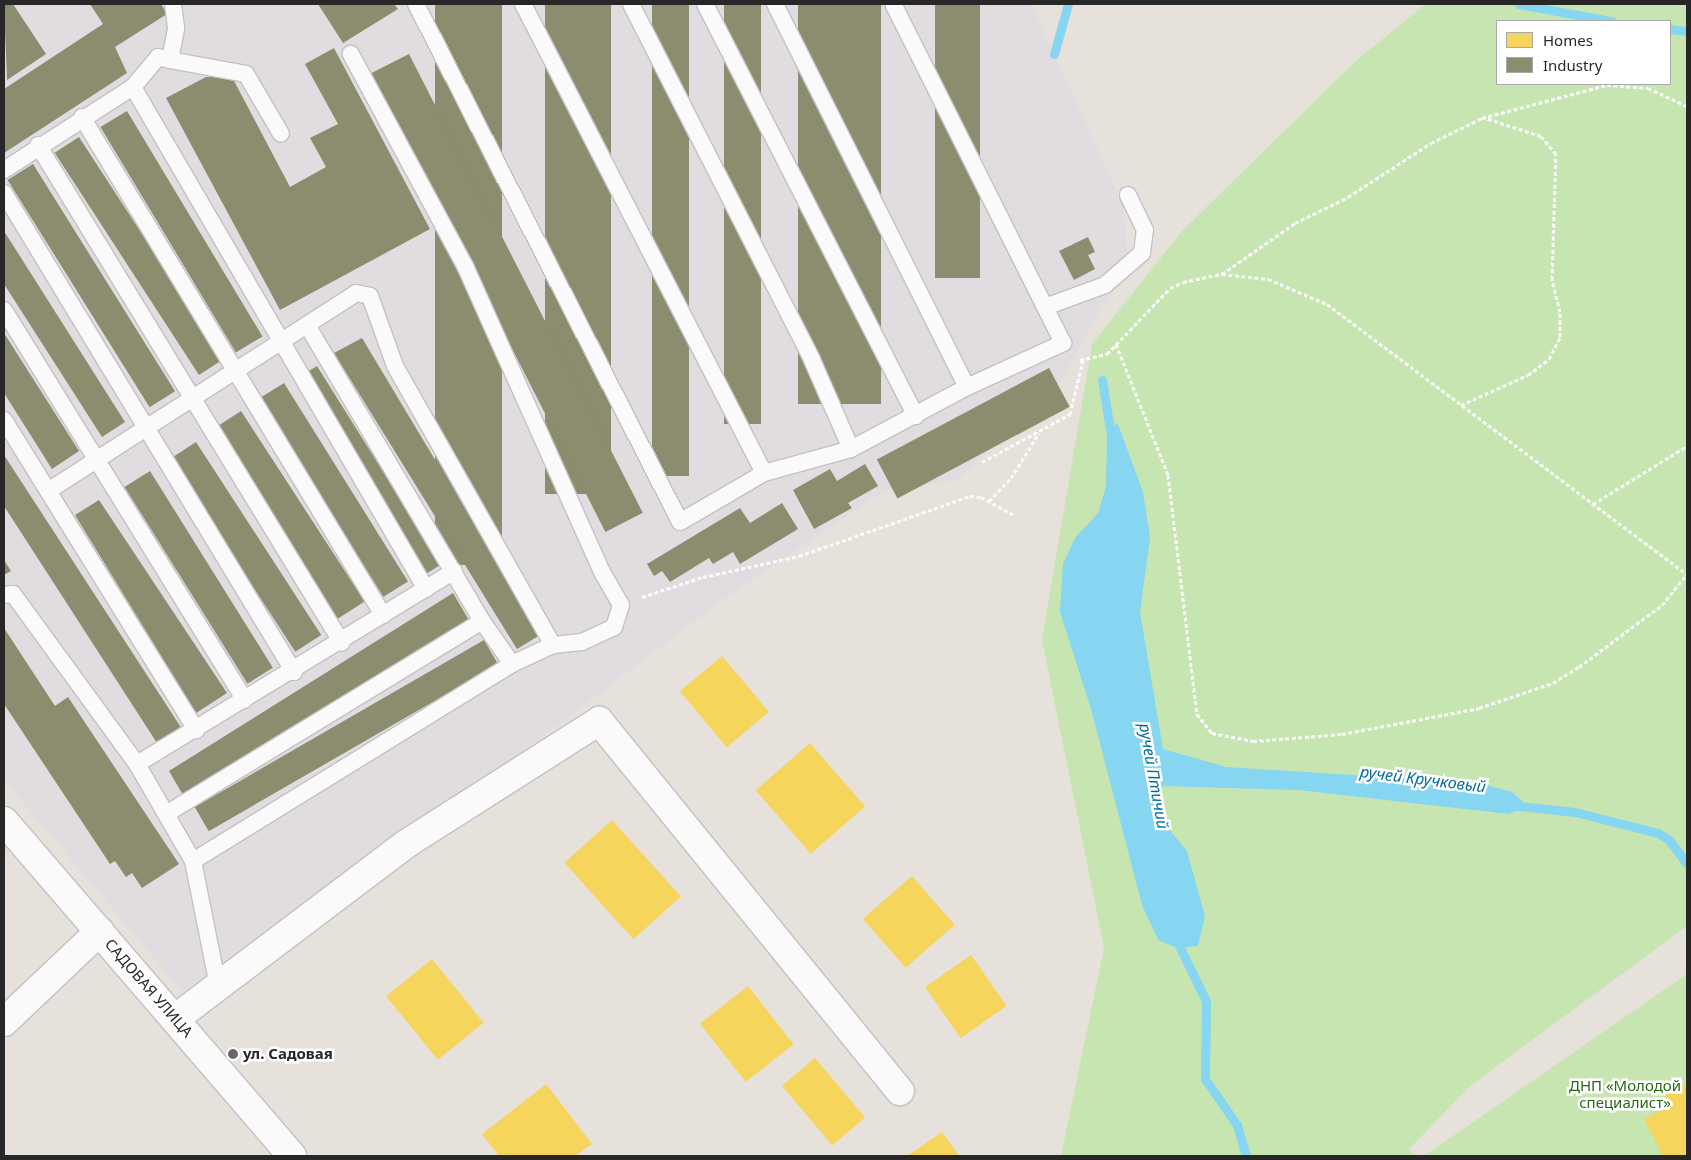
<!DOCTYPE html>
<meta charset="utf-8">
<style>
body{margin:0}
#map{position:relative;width:1691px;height:1160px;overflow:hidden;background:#e7e1db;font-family:"Noto Sans",sans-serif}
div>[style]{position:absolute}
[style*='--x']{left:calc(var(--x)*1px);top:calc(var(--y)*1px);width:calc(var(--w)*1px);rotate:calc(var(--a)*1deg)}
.industrial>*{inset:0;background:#e0dcdf}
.green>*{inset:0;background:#c7e5b0}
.water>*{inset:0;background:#86d6f1}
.homes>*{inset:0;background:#f6d55c;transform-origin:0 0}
.industry>*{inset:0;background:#8c8c6e;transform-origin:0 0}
.stream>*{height:9px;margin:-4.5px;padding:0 4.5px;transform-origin:4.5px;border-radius:4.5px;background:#86d6f1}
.path>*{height:3px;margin-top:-1.5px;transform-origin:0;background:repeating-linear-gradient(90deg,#fbfafa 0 4px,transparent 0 6.5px)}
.roads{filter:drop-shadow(1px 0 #c3c1c2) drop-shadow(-1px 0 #c3c1c2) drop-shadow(0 1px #c3c1c2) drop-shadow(0 -1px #c3c1c2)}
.lane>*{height:16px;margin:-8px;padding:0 8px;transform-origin:8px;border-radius:8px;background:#fbfafa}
.street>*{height:28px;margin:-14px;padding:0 14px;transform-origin:14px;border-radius:14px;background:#fbfafa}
.dots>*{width:14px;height:14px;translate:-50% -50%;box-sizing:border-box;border:2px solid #fff;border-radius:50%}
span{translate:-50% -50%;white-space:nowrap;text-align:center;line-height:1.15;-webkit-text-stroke:5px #fff;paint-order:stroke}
.street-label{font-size:15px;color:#272727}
.poi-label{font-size:15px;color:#272727;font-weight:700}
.left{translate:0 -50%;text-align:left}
.park-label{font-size:15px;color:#256912}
.water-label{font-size:16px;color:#006ba2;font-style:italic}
.frame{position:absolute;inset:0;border:5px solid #272727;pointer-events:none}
.legend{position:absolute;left:1496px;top:20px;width:175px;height:65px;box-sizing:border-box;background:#fff;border:1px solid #a9a9a9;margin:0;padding:6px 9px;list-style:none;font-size:15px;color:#272727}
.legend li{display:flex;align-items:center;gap:10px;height:25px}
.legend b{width:25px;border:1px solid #a9a9a9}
</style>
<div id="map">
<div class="industrial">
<div style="clip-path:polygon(4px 4px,1031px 4px,1123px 204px,1128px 261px,1061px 381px,957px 480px,884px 491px,722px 600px,519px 755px,183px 992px,4px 780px)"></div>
</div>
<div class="green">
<div style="clip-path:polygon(evenodd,1426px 4px,1687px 4px,1687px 926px,1471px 1085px,1408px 1150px,1419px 1156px,1061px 1156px,1104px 948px,1042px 640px,1092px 344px,1183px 230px,1359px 58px,1426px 4px,1497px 21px,1670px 21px,1670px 84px,1497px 84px,1497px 21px)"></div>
<div style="clip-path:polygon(1687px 974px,1687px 1156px,1424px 1156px)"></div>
</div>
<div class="water">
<div style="clip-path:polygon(1118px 424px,1143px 492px,1150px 538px,1140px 612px,1163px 749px,1226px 767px,1479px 783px,1512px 792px,1522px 801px,1522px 808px,1509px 814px,1298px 790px,1158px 786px,1154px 790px,1156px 813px,1187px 851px,1205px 916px,1198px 946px,1178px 948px,1158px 940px,1142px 905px,1091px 709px,1060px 612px,1063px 564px,1075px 538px,1098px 513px,1106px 487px,1107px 426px)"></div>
</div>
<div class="homes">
<div style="left:722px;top:656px;width:73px;height:55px;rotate:50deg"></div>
<div style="left:810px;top:743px;width:84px;height:72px;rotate:49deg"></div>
<div style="left:612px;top:820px;width:103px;height:64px;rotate:48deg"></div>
<div style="left:912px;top:876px;width:65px;height:65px;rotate:49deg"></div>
<div style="left:971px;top:955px;width:62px;height:56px;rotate:55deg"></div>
<div style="left:432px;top:959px;width:82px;height:59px;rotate:51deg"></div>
<div style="left:748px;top:986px;width:74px;height:61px;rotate:52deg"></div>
<div style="left:815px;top:1058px;width:78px;height:43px;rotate:50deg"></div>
<div style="clip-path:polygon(546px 1084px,592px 1144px,575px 1156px,499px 1156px,482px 1134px)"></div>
<div style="clip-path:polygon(1687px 1084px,1687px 1156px,1663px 1156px,1644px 1119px,1664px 1109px,1659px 1099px)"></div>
<div style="clip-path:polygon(942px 1132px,959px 1156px,907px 1156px)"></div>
</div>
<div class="industry">
<div style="clip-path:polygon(4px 4px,13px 4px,46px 54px,7px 80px)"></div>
<div style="clip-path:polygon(90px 4px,161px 4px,167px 14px,115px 47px,127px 73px,4px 153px,4px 89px,103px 24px)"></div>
<div style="clip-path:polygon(318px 4px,394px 4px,398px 9px,343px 43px)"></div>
<div style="left:435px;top:4px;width:67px;height:561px"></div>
<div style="left:545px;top:4px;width:66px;height:490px"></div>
<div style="left:652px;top:4px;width:37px;height:472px"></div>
<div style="left:724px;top:4px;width:37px;height:420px"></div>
<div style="left:798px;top:4px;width:83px;height:400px"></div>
<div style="left:935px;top:4px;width:45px;height:274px"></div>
<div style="clip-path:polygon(334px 48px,430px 229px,280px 310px,166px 98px,206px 77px,232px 77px,290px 187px,326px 167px,310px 138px,338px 124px,305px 64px)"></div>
<div style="left:409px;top:54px;width:515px;height:42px;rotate:63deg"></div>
<div style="left:127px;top:111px;width:263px;height:31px;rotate:59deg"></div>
<div style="left:79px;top:137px;width:265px;height:29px;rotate:57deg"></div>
<div style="left:33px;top:164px;width:268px;height:30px;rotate:58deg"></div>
<div style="clip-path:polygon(4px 231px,125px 422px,102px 437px,4px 284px)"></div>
<div style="clip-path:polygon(1088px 237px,1095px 252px,1088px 255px,1095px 269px,1074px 280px,1059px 251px)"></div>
<div style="clip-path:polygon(4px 333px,79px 451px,52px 469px,4px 393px)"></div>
<div style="clip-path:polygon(362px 338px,540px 635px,517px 649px,334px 353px)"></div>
<div style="left:317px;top:366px;width:234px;height:17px;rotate:58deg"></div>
<div style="left:1049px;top:368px;width:44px;height:195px;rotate:62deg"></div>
<div style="left:284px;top:383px;width:234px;height:29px;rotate:58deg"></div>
<div style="left:241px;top:411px;width:227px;height:32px;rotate:57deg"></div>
<div style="left:196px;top:442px;width:230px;height:31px;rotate:57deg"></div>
<div style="clip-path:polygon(4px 455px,182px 729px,157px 743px,4px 506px)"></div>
<div style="clip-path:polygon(865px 464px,878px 486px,848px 503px,852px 508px,814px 529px,793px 490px,830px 469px,837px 481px)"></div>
<div style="left:150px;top:471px;width:232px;height:30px;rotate:58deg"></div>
<div style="clip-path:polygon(99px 500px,227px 693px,196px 713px,75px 515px)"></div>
<div style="clip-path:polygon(782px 503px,798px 529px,740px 564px,733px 552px,713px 564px,709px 558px,670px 582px,662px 571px,654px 576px,647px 564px,740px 508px,750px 523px)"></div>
<div style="clip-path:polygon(4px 560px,11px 571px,4px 575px)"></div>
<div style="clip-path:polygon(453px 593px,470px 622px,183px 795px,169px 771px)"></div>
<div style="clip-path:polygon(4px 628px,55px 706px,68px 697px,179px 864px,142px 888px,132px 873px,126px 877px,115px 861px,110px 864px,4px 704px)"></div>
<div style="left:484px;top:640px;width:28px;height:334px;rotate:60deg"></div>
</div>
<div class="stream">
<div style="--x:1519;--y:4;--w:94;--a:10.5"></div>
<div style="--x:1670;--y:29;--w:17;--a:7"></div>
<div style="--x:1054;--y:54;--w:52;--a:-74.4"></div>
<div style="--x:1102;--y:380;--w:57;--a:80.9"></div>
<div style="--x:1510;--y:805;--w:65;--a:6.1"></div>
<div style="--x:1575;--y:812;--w:86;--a:14.2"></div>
<div style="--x:1658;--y:833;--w:13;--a:32"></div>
<div style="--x:1669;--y:840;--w:30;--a:53"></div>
<div style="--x:1175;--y:937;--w:71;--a:64.2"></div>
<div style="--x:1206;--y:1001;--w:78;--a:90.7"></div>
<div style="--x:1205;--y:1079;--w:56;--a:55.2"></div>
<div style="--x:1237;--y:1125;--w:32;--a:74"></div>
</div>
<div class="path">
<div style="--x:1222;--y:274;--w:89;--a:-34.9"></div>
<div style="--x:1295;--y:223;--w:59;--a:-26.1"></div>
<div style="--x:1348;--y:197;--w:99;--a:-33"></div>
<div style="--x:1431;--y:143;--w:57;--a:-26.1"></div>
<div style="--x:1482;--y:118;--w:129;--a:-14.8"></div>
<div style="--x:1607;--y:85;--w:41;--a:4.2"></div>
<div style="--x:1648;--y:88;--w:43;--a:24.8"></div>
<div style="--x:1116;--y:344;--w:141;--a:68.3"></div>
<div style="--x:1168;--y:475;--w:241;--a:83.1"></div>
<div style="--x:1197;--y:714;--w:24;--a:52"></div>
<div style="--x:1212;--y:733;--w:42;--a:11"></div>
<div style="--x:1253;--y:741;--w:89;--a:-4.5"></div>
<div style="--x:1342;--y:734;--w:139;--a:-10.7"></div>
<div style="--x:1479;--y:708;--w:78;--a:-18.7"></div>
<div style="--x:1553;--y:683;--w:31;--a:-32"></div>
<div style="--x:1579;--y:667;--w:104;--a:-36.8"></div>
<div style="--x:1662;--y:605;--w:40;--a:-51"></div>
<div style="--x:1080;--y:360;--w:28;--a:-13"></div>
<div style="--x:1107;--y:354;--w:91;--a:-46.3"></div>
<div style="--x:1170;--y:288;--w:14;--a:-25"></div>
<div style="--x:1183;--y:282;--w:40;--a:-12"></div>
<div style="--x:1222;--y:274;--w:46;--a:6.2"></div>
<div style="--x:1268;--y:279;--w:64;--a:23"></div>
<div style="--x:1327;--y:304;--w:450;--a:36.9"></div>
<div style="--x:1461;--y:405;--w:73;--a:-24.1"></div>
<div style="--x:1528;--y:375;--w:26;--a:-37"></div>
<div style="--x:1549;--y:359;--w:25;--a:-63"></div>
<div style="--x:1560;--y:337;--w:25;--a:-90"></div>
<div style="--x:1560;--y:312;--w:34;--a:-104"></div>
<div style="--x:1552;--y:279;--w:125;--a:-88.2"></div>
<div style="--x:1556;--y:154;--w:23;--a:-130"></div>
<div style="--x:1541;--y:136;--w:59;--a:-162.2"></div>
<div style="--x:982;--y:462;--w:100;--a:-28.6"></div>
<div style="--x:1070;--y:414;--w:56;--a:-76.5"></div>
<div style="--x:989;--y:501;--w:32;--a:-46"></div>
<div style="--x:1011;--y:478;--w:53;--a:-58.1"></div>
<div style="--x:1593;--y:504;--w:110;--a:-31.7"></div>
<div style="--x:642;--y:597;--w:64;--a:-18.2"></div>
<div style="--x:703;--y:577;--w:98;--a:-12.3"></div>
<div style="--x:799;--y:556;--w:181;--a:-19.3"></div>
<div style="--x:970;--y:496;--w:11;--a:5"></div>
<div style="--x:981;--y:497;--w:39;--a:29"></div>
</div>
<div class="roads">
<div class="lane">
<div style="--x:416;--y:4;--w:581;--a:62.99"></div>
<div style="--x:680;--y:522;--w:97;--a:-30.3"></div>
<div style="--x:764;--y:473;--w:90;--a:-15.4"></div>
<div style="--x:851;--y:449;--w:132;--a:-28.1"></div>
<div style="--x:967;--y:387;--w:106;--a:-24.6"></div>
<div style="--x:1063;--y:343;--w:379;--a:-116.6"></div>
<div style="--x:523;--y:4;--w:527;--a:62.8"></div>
<div style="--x:631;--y:4;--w:399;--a:63"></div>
<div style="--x:812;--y:360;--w:97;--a:66.3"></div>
<div style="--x:705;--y:4;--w:463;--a:62.9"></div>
<div style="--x:775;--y:4;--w:428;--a:63.4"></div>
<div style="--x:170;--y:60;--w:77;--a:10.4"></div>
<div style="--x:246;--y:74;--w:69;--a:59.7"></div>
<div style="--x:133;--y:87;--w:581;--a:59.73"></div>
<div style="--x:82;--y:117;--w:582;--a:58.85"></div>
<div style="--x:38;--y:145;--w:583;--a:58.6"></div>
<div style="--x:4;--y:170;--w:153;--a:-32.8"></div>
<div style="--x:133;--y:87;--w:39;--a:-50"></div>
<div style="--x:158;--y:57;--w:12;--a:14"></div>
<div style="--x:170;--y:60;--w:33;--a:-79"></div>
<div style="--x:176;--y:28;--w:24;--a:-97"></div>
<div style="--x:4;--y:193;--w:560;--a:58.81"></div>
<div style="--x:1045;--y:307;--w:64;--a:-20.1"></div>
<div style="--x:1105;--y:285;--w:49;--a:-40.9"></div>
<div style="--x:1142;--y:253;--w:23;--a:-83"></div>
<div style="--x:1145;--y:230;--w:39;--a:-116"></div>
<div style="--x:4;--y:310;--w:458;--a:58.3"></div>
<div style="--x:307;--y:325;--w:344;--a:59.4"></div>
<div style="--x:482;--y:621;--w:52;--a:55.1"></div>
<div style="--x:4;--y:420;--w:365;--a:58.2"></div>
<div style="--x:48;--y:491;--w:366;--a:-32.7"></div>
<div style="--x:356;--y:293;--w:14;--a:12"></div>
<div style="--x:370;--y:296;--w:74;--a:70.3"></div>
<div style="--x:395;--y:366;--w:321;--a:60.5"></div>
<div style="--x:4;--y:595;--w:9;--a:-6"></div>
<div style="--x:13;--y:594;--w:210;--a:53.9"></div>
<div style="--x:137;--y:764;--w:112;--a:60"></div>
<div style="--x:193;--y:861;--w:127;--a:78.7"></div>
<div style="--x:137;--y:764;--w:371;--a:-31.3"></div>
<div style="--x:166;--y:814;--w:370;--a:-31.4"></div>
<div style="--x:193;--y:861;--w:375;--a:-31.7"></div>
<div style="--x:512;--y:664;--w:45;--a:-24.9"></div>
<div style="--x:553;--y:645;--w:29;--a:-6"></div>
<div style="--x:582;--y:642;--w:35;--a:-25"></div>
<div style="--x:614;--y:627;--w:23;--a:-72"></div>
<div style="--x:621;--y:605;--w:38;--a:-120"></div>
<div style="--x:602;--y:572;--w:335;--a:-114.1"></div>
<div style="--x:465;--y:266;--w:241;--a:-118.3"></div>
</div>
<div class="street">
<div style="--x:4;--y:821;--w:442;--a:49.3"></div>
<div style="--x:176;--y:1018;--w:288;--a:-37.1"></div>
<div style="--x:406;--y:844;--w:229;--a:-32.5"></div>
<div style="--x:599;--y:721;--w:477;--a:50.9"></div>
<div style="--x:4;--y:1022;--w:132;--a:-43.5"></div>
</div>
</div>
<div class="dots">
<div style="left:233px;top:1054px;background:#6a6866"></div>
</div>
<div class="street-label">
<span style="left:149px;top:988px;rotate:49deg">САДОВАЯ УЛИЦА</span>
</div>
<div class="poi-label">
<span class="left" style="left:243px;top:1054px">ул. Садовая</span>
</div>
<div class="park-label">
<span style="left:1625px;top:1094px">ДНП «Молодой<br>специалист»</span>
</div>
<div class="water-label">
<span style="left:1154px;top:776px;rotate:80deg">ручей Птичий</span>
<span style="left:1423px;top:779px;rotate:7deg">ручей Кручковый</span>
</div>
<div class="frame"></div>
<ul class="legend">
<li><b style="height:14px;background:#f6d55c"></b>Homes</li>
<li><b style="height:14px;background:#8c8c6e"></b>Industry</li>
</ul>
</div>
